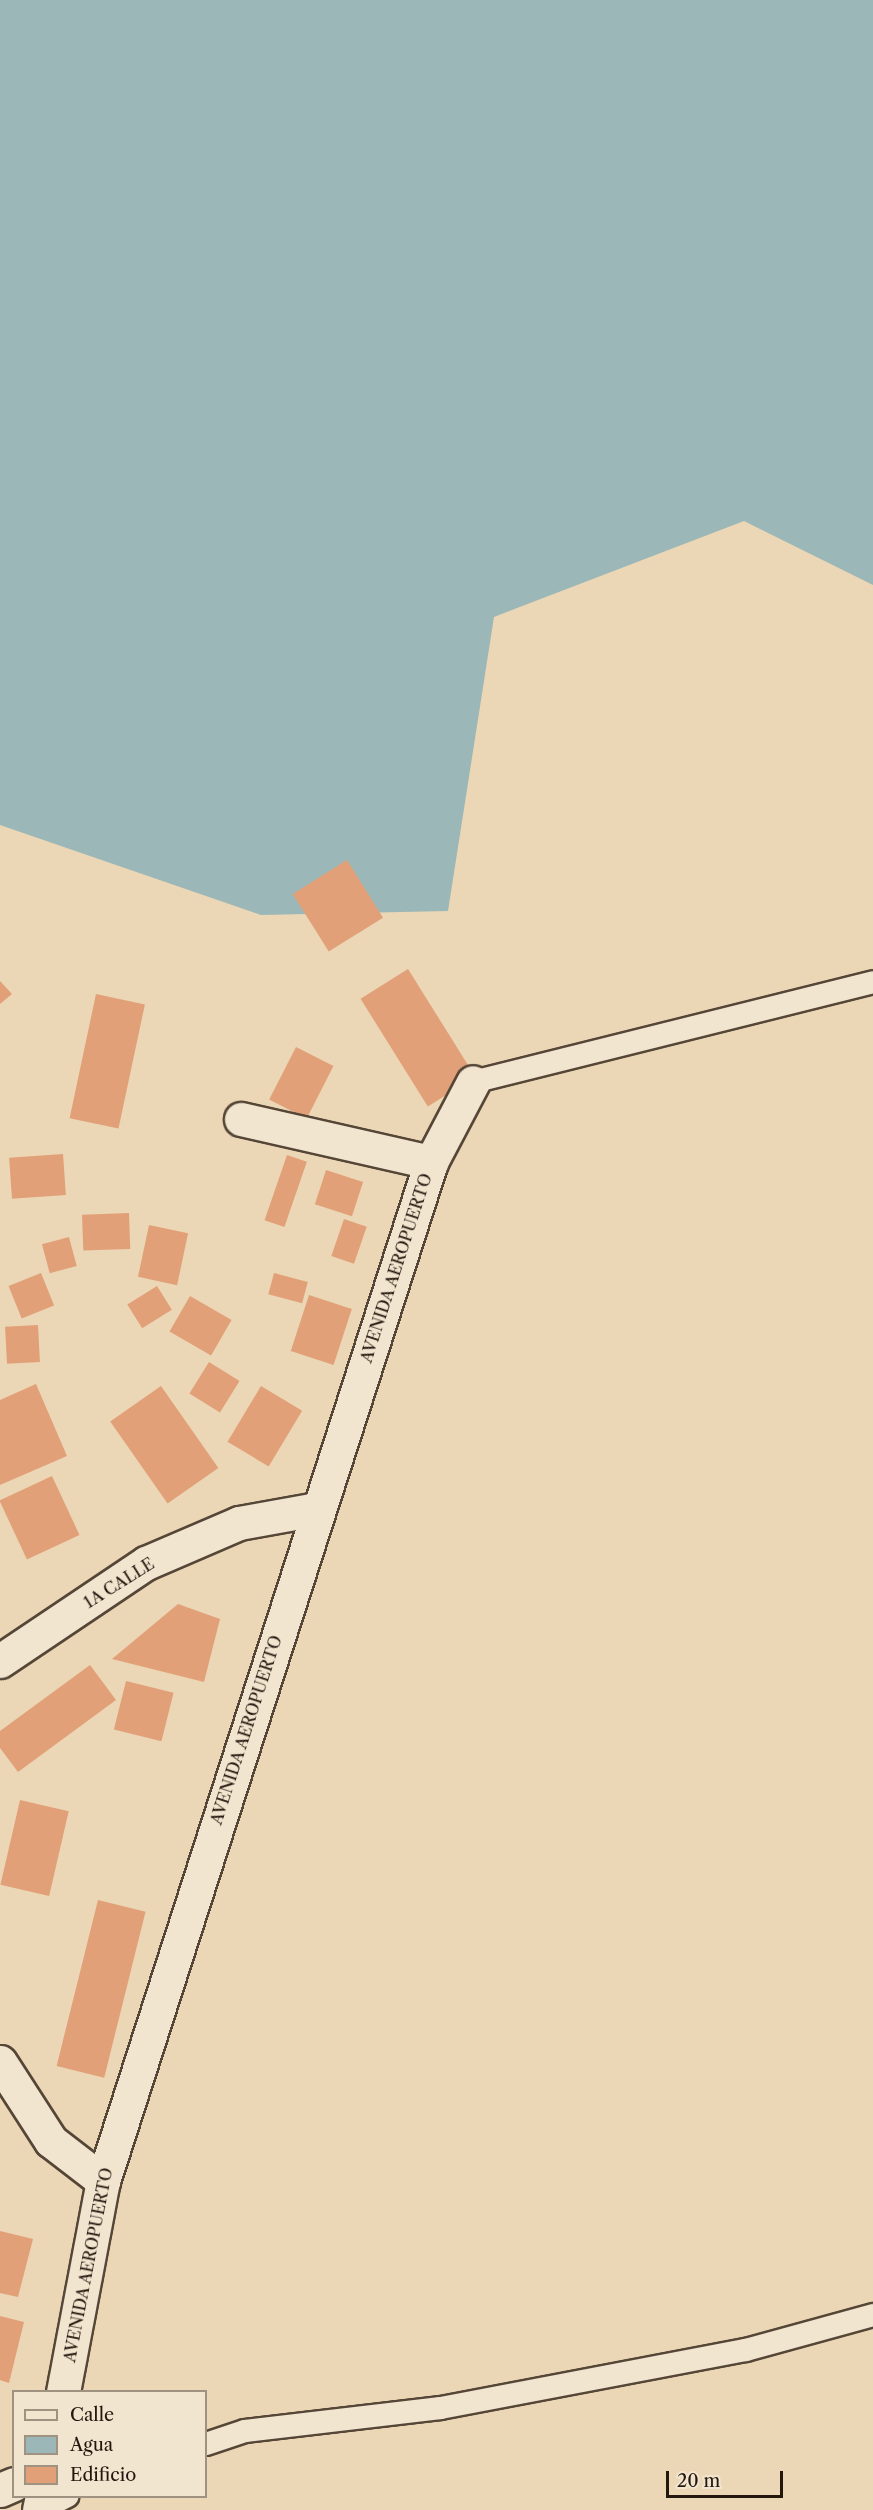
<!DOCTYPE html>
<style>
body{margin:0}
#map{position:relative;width:873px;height:2510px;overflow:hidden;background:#ebd7b5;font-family:"Libre Caslon Text",serif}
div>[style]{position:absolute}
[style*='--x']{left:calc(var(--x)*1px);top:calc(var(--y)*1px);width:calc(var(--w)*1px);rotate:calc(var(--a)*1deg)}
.water>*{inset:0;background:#9bb7b7}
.building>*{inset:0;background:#e2a079;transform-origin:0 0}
.roads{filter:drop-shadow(2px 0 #554637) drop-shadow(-2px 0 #554637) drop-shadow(0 2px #554637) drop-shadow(0 -2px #554637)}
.lane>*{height:22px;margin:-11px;padding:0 11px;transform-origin:11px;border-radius:11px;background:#f2e5cf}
.street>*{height:33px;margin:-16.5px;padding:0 16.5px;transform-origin:16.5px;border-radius:16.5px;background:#f2e5cf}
span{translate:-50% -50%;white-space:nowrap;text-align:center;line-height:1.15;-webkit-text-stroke:6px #f2e5cf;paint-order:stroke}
.street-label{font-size:16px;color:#23160d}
.legend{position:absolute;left:12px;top:2390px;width:195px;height:108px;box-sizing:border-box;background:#f2e5cf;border:2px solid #9f9281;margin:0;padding:8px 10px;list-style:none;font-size:18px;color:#23160d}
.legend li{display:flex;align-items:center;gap:12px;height:30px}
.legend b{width:30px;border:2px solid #9f9281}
.scale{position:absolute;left:666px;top:2471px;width:117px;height:27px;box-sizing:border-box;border:3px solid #23160d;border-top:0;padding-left:8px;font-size:18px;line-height:21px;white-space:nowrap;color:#23160d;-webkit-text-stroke:4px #f2e5cf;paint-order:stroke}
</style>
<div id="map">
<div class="water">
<div style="clip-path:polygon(0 0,873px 0,873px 585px,744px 521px,494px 617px,448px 911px,261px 915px,0 825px)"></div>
</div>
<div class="building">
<div style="left:347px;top:860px;width:68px;height:64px;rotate:58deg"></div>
<div style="left:408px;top:969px;width:127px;height:56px;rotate:58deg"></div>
<div style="clip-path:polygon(0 981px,12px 994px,0 1004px)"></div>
<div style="left:96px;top:994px;width:50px;height:127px;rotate:12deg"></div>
<div style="left:296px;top:1047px;width:42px;height:59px;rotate:27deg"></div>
<div style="left:63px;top:1154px;width:41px;height:54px;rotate:86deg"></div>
<div style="left:287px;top:1155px;width:21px;height:69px;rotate:19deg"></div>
<div style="left:326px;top:1170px;width:39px;height:36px;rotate:18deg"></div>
<div style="left:129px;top:1213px;width:36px;height:47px;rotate:88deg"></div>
<div style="left:344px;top:1219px;width:24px;height:39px;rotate:19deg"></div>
<div style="left:149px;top:1225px;width:40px;height:53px;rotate:12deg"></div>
<div style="left:69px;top:1237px;width:30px;height:28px;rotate:75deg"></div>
<div style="left:41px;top:1273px;width:35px;height:35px;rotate:68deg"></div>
<div style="left:274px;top:1273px;width:35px;height:22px;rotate:15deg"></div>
<div style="left:157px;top:1286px;width:28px;height:35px;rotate:58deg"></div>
<div style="left:309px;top:1295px;width:45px;height:59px;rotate:18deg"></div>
<div style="left:190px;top:1296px;width:48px;height:41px;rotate:30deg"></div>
<div style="left:38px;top:1325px;width:37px;height:33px;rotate:87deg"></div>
<div style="left:209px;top:1362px;width:36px;height:37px;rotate:32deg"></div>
<div style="clip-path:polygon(36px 1384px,67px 1456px,0 1485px,0 1400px)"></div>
<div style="left:161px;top:1386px;width:100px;height:62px;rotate:55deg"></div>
<div style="left:261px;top:1386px;width:48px;height:65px;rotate:31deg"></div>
<div style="left:52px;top:1476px;width:65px;height:58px;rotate:65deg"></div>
<div style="clip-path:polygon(178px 1604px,220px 1619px,204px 1682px,112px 1659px)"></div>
<div style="clip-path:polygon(90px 1665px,116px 1700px,18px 1772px,0 1748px,0 1731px)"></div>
<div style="left:126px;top:1681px;width:49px;height:50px;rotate:14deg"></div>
<div style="left:20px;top:1800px;width:50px;height:87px;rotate:13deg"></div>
<div style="left:98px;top:1900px;width:49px;height:171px;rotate:14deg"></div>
<div style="clip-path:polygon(0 2231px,33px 2239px,18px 2297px,0 2293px)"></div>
<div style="clip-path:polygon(0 2316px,24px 2322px,9px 2383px,0 2380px)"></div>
</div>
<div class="roads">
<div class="lane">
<div style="--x:473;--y:1082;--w:412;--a:-14"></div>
<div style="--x:206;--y:2444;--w:41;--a:-18.4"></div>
<div style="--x:245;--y:2431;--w:197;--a:-6.7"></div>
<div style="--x:441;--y:2408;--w:310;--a:-10.8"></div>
<div style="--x:746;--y:2350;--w:132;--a:-15.4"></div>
<div style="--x:40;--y:2510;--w:31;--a:-27"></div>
</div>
<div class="street">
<div style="--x:241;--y:1119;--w:195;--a:12.8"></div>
<div style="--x:0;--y:1661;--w:176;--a:-33.9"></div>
<div style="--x:146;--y:1563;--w:101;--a:-23.3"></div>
<div style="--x:239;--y:1523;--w:79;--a:-10.2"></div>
<div style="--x:0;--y:2062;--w:94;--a:57.2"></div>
<div style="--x:51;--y:2141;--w:66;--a:37.6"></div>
<div style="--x:63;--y:2392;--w:215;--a:-79.3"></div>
<div style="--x:103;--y:2181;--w:1070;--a:-72.16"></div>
<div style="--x:431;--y:1162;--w:90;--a:-62.3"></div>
<div style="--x:0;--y:2490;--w:15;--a:-23"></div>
<div style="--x:39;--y:2510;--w:14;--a:-78"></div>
</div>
</div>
<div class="street-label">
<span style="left:396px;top:1268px;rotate:-72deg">AVENIDA AEROPUERTO</span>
<span style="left:119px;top:1583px;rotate:-32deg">1A CALLE</span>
<span style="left:246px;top:1730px;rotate:-72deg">AVENIDA AEROPUERTO</span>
<span style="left:88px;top:2265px;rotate:-79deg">AVENIDA AEROPUERTO</span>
</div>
<ul class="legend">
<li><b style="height:8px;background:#f2e5cf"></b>Calle</li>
<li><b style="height:16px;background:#9bb7b7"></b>Agua</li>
<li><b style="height:16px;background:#e2a079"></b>Edificio</li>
</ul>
<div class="scale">20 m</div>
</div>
